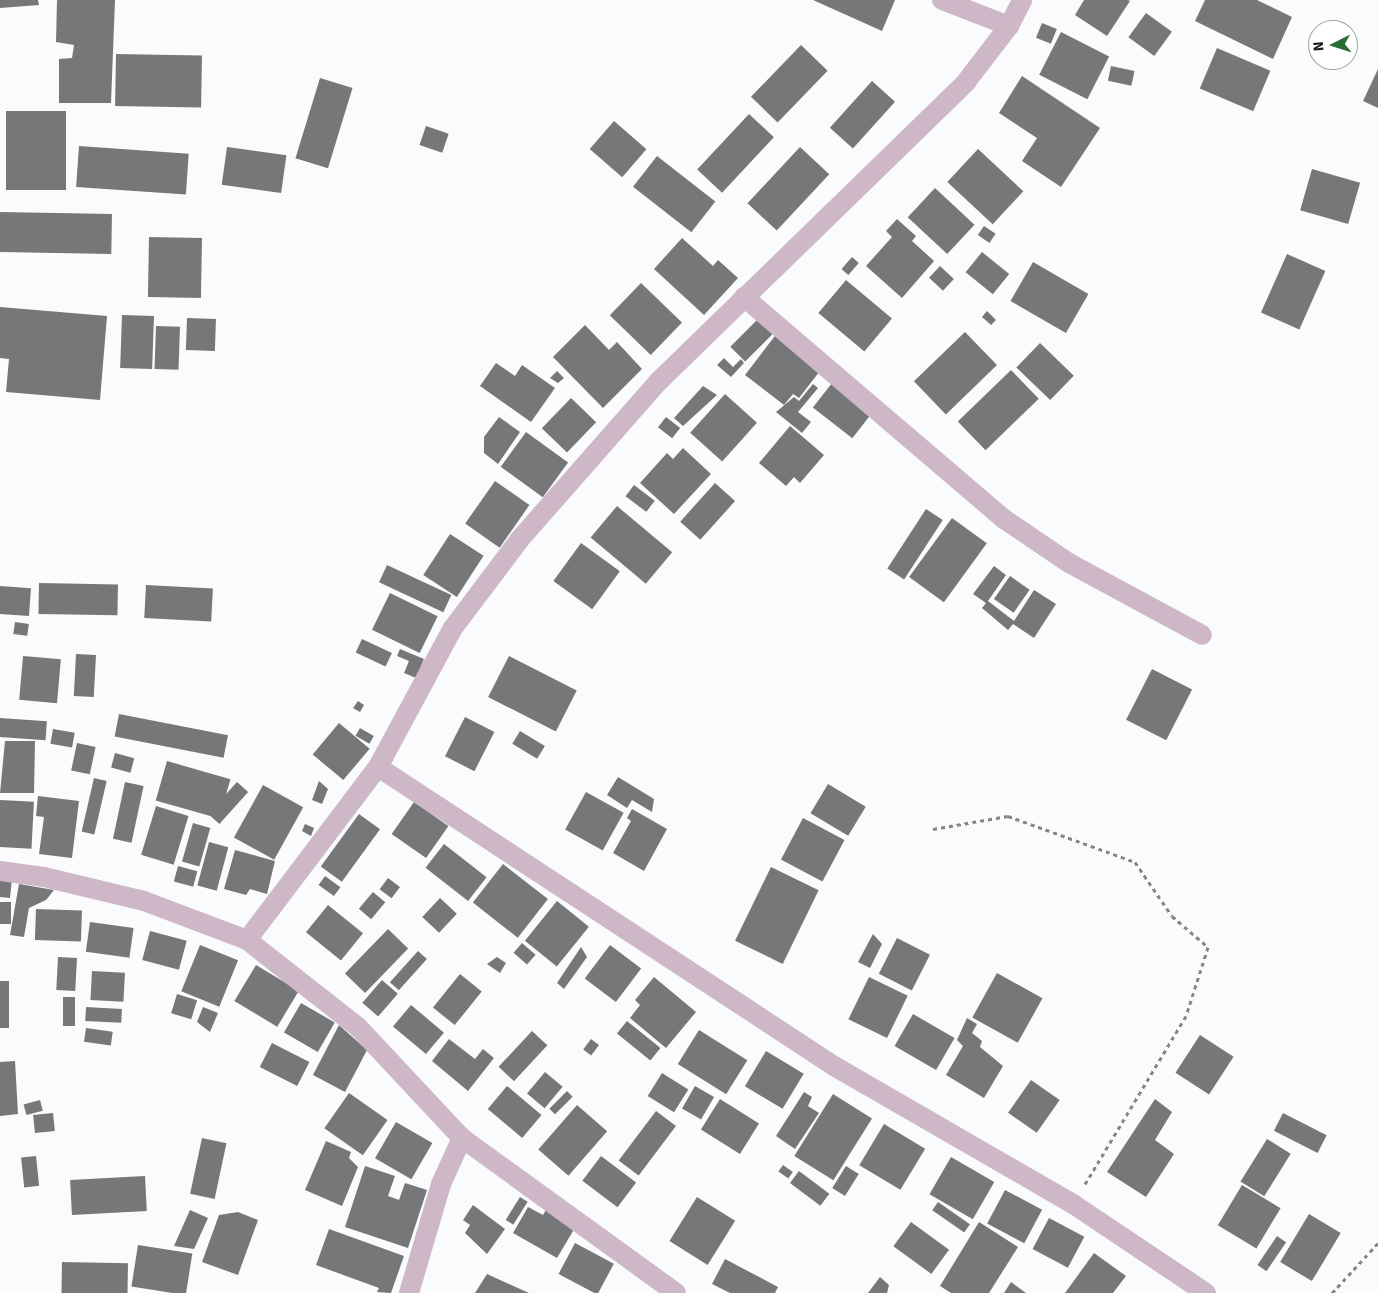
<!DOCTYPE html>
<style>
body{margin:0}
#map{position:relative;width:1378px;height:1293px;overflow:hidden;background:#f9fbfd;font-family:Signika,sans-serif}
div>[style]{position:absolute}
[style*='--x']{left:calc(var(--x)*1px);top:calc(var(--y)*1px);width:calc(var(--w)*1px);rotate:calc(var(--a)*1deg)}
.building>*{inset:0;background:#757779;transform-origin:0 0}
.path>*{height:3px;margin-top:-1.5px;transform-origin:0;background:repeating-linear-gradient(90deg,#848587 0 4px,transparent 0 8px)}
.street>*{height:20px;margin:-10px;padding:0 10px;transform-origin:10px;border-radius:10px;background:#ceb8c7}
span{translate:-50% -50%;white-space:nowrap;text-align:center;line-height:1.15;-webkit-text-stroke:4.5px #fff;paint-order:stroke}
.north{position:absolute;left:1308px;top:20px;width:50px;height:50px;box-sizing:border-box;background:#fff;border:1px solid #a1a1a2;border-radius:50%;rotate:265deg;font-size:14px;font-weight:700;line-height:20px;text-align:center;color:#151516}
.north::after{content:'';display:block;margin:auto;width:18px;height:22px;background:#296b35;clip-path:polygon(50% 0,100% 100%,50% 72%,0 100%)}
</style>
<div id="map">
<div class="building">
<div style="clip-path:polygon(0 0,38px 0,39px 5px,0 8px)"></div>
<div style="clip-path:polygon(57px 0,115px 0,111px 103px,59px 103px,59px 59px,72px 58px,74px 45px,56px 42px)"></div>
<div style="clip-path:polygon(813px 0,895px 0,882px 31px)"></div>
<div style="clip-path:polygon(1084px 0,1128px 0,1130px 1px,1107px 36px,1075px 15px)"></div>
<div style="clip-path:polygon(1205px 0,1257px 0,1292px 17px,1273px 59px,1195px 21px)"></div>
<div style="left:1146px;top:13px;width:32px;height:30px;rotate:36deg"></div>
<div style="left:1042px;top:23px;width:16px;height:16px;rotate:22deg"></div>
<div style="left:1061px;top:32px;width:54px;height:48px;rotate:27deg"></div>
<div style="left:801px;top:45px;width:37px;height:72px;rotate:44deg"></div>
<div style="left:1217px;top:48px;width:58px;height:44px;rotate:23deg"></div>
<div style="left:116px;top:54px;width:86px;height:52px;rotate:1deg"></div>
<div style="left:1111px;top:66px;width:24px;height:15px;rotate:12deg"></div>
<div style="clip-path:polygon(1378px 69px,1378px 108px,1363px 101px)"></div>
<div style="clip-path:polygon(1022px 76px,1100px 128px,1061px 187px,1022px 161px,1037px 138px,999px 113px)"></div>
<div style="left:320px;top:78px;width:34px;height:84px;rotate:17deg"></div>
<div style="left:872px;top:81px;width:31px;height:63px;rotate:42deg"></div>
<div style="left:6px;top:111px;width:60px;height:79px"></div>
<div style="left:749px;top:114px;width:34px;height:76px;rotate:43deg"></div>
<div style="left:614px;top:121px;width:43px;height:37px;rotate:41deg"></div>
<div style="left:426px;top:126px;width:24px;height:20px;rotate:19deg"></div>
<div style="left:79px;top:146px;width:110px;height:41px;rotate:4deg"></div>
<div style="left:227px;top:147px;width:60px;height:38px;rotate:8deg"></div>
<div style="left:800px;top:147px;width:40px;height:77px;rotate:43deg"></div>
<div style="left:978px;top:149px;width:62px;height:45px;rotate:43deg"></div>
<div style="left:657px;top:156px;width:74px;height:39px;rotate:38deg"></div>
<div style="left:1312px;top:169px;width:50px;height:43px;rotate:16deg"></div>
<div style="left:935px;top:188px;width:54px;height:40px;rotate:43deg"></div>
<div style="left:0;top:212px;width:112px;height:40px;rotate:1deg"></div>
<div style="clip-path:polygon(897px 219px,916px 236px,912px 241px,934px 261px,902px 298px,866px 266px,892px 237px,886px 231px)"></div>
<div style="left:984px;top:226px;width:14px;height:11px;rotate:34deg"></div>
<div style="left:149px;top:237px;width:53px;height:60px;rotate:1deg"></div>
<div style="clip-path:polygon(682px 238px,713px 266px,718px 260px,738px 278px,704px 315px,654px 269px)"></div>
<div style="left:982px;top:252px;width:35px;height:26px;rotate:39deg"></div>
<div style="left:1287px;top:254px;width:42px;height:64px;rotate:24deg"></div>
<div style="left:852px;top:257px;width:9px;height:16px;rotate:41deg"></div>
<div style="left:1033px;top:262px;width:64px;height:45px;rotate:30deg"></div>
<div style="left:940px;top:266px;width:19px;height:16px;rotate:43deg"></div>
<div style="left:846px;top:280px;width:60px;height:43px;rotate:40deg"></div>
<div style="left:641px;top:283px;width:57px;height:45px;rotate:44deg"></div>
<div style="clip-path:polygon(0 307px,107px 316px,100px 400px,6px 392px,9px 359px,0 358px)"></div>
<div style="clip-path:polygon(987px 311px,996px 320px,991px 325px,982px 317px)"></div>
<div style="left:122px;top:315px;width:32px;height:53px;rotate:2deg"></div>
<div style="left:760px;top:317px;width:21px;height:42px;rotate:45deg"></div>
<div style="left:187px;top:318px;width:29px;height:32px;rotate:2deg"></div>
<div style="clip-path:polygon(585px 325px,609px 350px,617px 342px,642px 369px,603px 408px,553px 357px)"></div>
<div style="left:156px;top:326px;width:24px;height:43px;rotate:2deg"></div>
<div style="clip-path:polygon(778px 332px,823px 367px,799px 398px,793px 394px,784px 405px,745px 375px)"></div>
<div style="left:965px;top:332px;width:46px;height:71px;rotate:46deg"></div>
<div style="left:1040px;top:343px;width:47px;height:34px;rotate:44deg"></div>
<div style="clip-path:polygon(724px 358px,733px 367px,741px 359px,744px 363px,731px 377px,717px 365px)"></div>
<div style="clip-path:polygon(496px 363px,515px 376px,522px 365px,555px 388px,531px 422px,480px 386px)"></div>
<div style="left:1011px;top:370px;width:40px;height:74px;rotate:46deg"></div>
<div style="clip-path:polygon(557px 371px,564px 378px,558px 383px,550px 378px)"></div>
<div style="left:832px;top:383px;width:50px;height:31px;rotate:38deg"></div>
<div style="clip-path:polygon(813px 384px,818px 388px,798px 412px,811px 422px,802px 433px,776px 412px,794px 397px,799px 401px)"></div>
<div style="clip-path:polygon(703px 386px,717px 395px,683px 426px,674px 418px)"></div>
<div style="left:725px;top:394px;width:43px;height:52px;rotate:42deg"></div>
<div style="left:571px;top:398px;width:35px;height:42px;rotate:44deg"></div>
<div style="clip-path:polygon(499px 417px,520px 432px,498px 464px,484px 453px,484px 437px)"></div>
<div style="left:666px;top:417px;width:18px;height:13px;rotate:38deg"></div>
<div style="clip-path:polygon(790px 426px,824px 455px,800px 483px,794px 477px,786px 486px,759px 463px)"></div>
<div style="left:526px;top:432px;width:52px;height:43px;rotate:36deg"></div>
<div style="clip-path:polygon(683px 448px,711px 474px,674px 514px,640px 483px,667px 453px,673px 459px)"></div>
<div style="left:495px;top:481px;width:42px;height:52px;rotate:35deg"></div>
<div style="left:715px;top:483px;width:27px;height:52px;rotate:42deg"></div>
<div style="left:634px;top:485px;width:26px;height:14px;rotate:37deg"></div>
<div style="left:617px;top:506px;width:72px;height:41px;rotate:40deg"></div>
<div style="left:926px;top:509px;width:20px;height:71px;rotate:33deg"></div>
<div style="left:952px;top:518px;width:43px;height:73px;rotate:36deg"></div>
<div style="left:450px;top:534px;width:40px;height:49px;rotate:33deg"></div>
<div style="left:581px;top:543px;width:48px;height:47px;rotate:36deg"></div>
<div style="left:387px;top:565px;width:71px;height:19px;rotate:25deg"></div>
<div style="clip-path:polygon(994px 566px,1006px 575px,988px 601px,1014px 621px,1034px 590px,1056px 604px,1034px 638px,1013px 624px,1008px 630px,982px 608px,986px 603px,973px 594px)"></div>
<div style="left:1010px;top:576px;width:24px;height:28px;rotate:35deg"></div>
<div style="left:39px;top:583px;width:79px;height:31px;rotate:1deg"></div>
<div style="left:146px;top:585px;width:67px;height:33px;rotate:3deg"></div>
<div style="left:0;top:586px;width:31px;height:28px;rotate:4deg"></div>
<div style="left:390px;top:593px;width:53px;height:41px;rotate:26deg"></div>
<div style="left:15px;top:622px;width:14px;height:12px;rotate:8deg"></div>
<div style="left:362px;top:639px;width:33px;height:15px;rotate:25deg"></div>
<div style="clip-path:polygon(400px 649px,424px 659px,416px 678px,404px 673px,409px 661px,397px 656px)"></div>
<div style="left:76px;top:654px;width:20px;height:42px;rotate:3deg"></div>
<div style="left:23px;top:656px;width:38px;height:44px;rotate:5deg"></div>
<div style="left:509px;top:656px;width:76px;height:46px;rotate:27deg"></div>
<div style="left:1152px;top:669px;width:45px;height:57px;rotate:27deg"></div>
<div style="clip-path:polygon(358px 701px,364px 705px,360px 712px,353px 708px)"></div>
<div style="left:119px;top:714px;width:111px;height:23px;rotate:11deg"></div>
<div style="left:465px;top:717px;width:33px;height:44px;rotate:27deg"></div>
<div style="left:0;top:718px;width:47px;height:19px;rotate:4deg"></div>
<div style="left:339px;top:723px;width:40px;height:41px;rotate:40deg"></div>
<div style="left:360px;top:728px;width:16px;height:9px;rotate:30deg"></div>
<div style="left:53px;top:729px;width:22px;height:15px;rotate:10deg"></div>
<div style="left:520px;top:731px;width:29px;height:15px;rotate:31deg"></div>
<div style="clip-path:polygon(5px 741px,35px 741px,34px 793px,0 793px)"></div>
<div style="left:77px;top:743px;width:19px;height:28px;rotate:12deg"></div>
<div style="left:115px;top:753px;width:20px;height:15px;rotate:15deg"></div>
<div style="left:167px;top:761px;width:66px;height:41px;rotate:16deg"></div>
<div style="clip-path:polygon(618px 777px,654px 799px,652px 812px,632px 800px,627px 808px,607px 795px)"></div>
<div style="left:94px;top:778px;width:13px;height:55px;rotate:13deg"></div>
<div style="clip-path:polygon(319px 781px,328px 789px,322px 804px,312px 800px)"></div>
<div style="left:125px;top:782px;width:19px;height:58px;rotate:12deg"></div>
<div style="left:237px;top:782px;width:15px;height:43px;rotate:42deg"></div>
<div style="left:828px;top:784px;width:44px;height:34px;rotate:31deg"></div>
<div style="left:263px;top:785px;width:46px;height:60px;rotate:29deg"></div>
<div style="left:586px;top:792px;width:43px;height:43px;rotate:29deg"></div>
<div style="clip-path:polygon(38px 796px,79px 801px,72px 858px,39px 854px,44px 817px,36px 816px)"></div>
<div style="left:0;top:800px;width:34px;height:47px;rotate:3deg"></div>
<div style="left:414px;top:802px;width:42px;height:39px;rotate:35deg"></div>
<div style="left:156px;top:806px;width:34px;height:51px;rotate:17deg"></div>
<div style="clip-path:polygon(632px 809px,667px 829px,644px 871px,613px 853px,631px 821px,627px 818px)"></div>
<div style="left:359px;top:814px;width:26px;height:65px;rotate:36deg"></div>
<div style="left:803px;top:818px;width:47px;height:47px;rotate:28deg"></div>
<div style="left:193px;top:823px;width:18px;height:40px;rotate:16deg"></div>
<div style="clip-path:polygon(305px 824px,314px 828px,311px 836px,302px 831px)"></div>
<div style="left:209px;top:842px;width:20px;height:45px;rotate:15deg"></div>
<div style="left:444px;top:844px;width:54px;height:30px;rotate:38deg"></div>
<div style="clip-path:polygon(235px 850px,275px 861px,267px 894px,250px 889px,246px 895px,224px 889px)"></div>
<div style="left:503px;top:864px;width:57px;height:49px;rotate:38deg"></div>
<div style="left:178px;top:866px;width:20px;height:16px;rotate:15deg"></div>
<div style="left:771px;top:867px;width:53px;height:82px;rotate:26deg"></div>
<div style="left:325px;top:876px;width:19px;height:11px;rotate:36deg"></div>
<div style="clip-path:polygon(0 878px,12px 879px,10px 898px,0 897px)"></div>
<div style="left:388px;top:878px;width:15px;height:14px;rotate:37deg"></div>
<div style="clip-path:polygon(19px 884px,54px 890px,46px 900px,29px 908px,24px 937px,10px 935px)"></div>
<div style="left:373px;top:892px;width:16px;height:22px;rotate:40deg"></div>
<div style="left:440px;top:898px;width:23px;height:26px;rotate:43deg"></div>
<div style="left:557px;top:901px;width:41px;height:51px;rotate:39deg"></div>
<div style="left:0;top:902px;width:11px;height:22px"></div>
<div style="left:328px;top:905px;width:45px;height:35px;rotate:39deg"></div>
<div style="left:36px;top:909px;width:46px;height:31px;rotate:2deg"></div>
<div style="left:90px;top:922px;width:44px;height:30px;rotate:8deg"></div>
<div style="left:388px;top:929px;width:28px;height:62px;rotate:44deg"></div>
<div style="left:150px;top:931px;width:38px;height:30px;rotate:15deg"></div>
<div style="clip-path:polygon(873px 934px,882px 944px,870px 968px,858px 962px)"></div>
<div style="left:897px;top:938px;width:37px;height:40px;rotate:27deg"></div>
<div style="left:522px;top:943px;width:18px;height:13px;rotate:41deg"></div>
<div style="left:200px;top:945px;width:41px;height:50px;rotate:22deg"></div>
<div style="left:610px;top:945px;width:39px;height:42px;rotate:37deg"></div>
<div style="clip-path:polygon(581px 947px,587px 957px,564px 989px,557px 983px)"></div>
<div style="left:418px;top:951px;width:12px;height:42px;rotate:42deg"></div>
<div style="left:58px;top:957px;width:19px;height:33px;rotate:3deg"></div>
<div style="clip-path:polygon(497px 957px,506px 963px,500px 973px,487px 964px)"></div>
<div style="left:256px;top:965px;width:50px;height:42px;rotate:31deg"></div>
<div style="left:92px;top:971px;width:33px;height:29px;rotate:3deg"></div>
<div style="left:997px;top:973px;width:52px;height:51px;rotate:29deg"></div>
<div style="left:460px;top:974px;width:28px;height:43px;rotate:39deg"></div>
<div style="clip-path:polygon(654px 977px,696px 1012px,666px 1048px,630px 1018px,640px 1005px,635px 1000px)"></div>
<div style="left:869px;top:977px;width:43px;height:47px;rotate:26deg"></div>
<div style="left:382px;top:980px;width:21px;height:30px;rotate:41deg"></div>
<div style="left:0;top:981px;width:9px;height:47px"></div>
<div style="left:177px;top:994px;width:21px;height:20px;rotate:17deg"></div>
<div style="left:63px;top:997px;width:12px;height:29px"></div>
<div style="left:301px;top:1003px;width:39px;height:34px;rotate:30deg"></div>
<div style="left:411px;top:1005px;width:43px;height:28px;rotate:40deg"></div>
<div style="left:86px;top:1007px;width:36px;height:14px;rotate:3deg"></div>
<div style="clip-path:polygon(203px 1007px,218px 1013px,210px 1032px,197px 1022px)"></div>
<div style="left:913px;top:1014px;width:48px;height:37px;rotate:30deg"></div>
<div style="clip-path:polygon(967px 1018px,977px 1024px,972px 1033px,982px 1041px,980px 1047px,1003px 1066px,984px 1098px,946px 1075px,963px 1046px,957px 1040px)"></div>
<div style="left:627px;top:1021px;width:43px;height:16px;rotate:39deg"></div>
<div style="clip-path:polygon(339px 1025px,367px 1050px,345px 1092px,313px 1075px)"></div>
<div style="left:86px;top:1028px;width:27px;height:14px;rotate:8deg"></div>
<div style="left:699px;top:1030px;width:57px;height:40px;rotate:32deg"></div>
<div style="left:532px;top:1031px;width:21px;height:49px;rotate:43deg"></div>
<div style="left:1200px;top:1035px;width:40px;height:45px;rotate:33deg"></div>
<div style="clip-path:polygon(449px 1039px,475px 1059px,483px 1049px,494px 1058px,468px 1091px,432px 1061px)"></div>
<div style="left:591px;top:1039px;width:10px;height:13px;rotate:37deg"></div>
<div style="left:272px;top:1043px;width:42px;height:27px;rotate:27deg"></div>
<div style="left:766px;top:1051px;width:44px;height:41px;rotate:31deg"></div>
<div style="clip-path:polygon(15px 1061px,18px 1114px,0 1116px,0 1062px)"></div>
<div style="left:545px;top:1072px;width:23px;height:28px;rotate:40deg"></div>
<div style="left:662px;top:1073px;width:31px;height:27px;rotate:32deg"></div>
<div style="left:1031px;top:1080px;width:35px;height:40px;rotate:35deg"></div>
<div style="left:507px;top:1086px;width:45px;height:30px;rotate:40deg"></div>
<div style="left:695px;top:1086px;width:22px;height:26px;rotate:30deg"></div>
<div style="left:567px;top:1091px;width:8px;height:25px;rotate:45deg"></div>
<div style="clip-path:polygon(804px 1092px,812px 1097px,808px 1106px,819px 1113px,795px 1149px,776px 1136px)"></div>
<div style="left:349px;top:1093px;width:47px;height:43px;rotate:35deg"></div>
<div style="left:833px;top:1094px;width:46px;height:73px;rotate:32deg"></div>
<div style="left:720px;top:1099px;width:46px;height:36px;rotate:32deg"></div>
<div style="clip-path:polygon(1155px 1099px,1172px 1112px,1155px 1140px,1174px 1154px,1146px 1197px,1107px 1172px)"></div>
<div style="left:40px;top:1100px;width:11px;height:17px;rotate:75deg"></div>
<div style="left:577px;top:1105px;width:40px;height:59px;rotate:41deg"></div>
<div style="left:656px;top:1111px;width:25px;height:62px;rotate:37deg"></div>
<div style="left:53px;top:1113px;width:18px;height:20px;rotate:84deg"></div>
<div style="left:1283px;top:1113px;width:49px;height:20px;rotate:27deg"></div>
<div style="left:396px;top:1122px;width:42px;height:42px;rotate:30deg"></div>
<div style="left:884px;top:1124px;width:48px;height:48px;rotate:31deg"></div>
<div style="left:202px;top:1138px;width:25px;height:57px;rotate:12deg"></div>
<div style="left:1267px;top:1139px;width:28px;height:50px;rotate:32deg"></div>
<div style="clip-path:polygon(326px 1141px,351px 1152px,349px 1158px,358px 1167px,342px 1206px,305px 1190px)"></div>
<div style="left:36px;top:1156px;width:30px;height:15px;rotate:84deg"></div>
<div style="left:601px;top:1156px;width:44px;height:31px;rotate:37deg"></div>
<div style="left:951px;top:1157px;width:50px;height:43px;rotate:30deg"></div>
<div style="left:783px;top:1165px;width:12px;height:8px;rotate:35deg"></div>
<div style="clip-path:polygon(365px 1166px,395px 1176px,388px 1196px,399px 1200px,405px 1183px,427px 1190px,408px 1248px,345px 1227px)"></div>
<div style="left:846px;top:1166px;width:15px;height:26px;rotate:32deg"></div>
<div style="left:799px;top:1171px;width:38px;height:15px;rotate:37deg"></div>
<div style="left:145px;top:1176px;width:35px;height:75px;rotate:87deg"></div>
<div style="left:1242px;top:1185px;width:45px;height:47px;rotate:31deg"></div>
<div style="left:1005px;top:1190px;width:42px;height:38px;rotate:28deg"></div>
<div style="left:520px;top:1197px;width:9px;height:27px;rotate:32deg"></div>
<div style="left:697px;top:1197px;width:45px;height:52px;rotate:32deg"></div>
<div style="left:938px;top:1202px;width:39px;height:10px;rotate:35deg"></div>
<div style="clip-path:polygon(473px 1205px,505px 1229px,487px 1254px,465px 1233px,470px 1225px,463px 1220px)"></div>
<div style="clip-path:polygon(528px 1207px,543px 1215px,547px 1208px,576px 1226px,557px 1258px,513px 1233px)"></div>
<div style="clip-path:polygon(190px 1210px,208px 1218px,194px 1249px,174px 1246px)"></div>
<div style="clip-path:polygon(238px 1212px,258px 1220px,238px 1275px,202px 1262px,219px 1215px)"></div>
<div style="left:1309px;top:1214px;width:37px;height:56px;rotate:31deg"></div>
<div style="left:1049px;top:1218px;width:40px;height:35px;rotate:28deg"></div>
<div style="left:911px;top:1222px;width:47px;height:30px;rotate:36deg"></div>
<div style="clip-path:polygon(979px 1222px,1018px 1247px,989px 1293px,951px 1293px,940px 1286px)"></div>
<div style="clip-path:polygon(329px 1229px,404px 1256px,391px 1293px,377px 1292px,379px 1288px,316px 1265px)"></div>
<div style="left:1277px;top:1236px;width:11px;height:35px;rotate:34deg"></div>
<div style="left:575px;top:1243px;width:44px;height:35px;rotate:28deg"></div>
<div style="left:138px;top:1245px;width:55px;height:42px;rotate:9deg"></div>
<div style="clip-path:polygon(1094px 1253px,1126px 1276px,1113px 1293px,1065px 1293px)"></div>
<div style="clip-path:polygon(725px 1259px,778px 1287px,775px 1293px,730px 1293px,712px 1284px)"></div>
<div style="left:62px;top:1262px;width:66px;height:31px;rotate:1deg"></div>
<div style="clip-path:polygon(487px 1274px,529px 1293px,475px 1293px)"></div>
<div style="clip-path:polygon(880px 1277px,889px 1285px,887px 1293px,868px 1293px)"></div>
<div style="clip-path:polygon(1011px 1282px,1026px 1293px,1004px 1293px)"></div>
</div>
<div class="path">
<div style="--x:933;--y:829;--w:76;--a:-9.8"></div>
<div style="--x:1008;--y:816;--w:135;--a:19.9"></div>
<div style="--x:1135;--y:862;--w:65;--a:55.6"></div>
<div style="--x:1172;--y:916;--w:48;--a:40.7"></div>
<div style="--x:1208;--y:947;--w:72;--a:107.7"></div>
<div style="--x:1186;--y:1016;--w:196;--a:121"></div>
<div style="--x:1332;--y:1293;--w:68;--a:-47.4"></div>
</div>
<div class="street">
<div style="--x:942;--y:0;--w:72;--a:21.2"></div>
<div style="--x:744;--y:297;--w:342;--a:40.5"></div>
<div style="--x:1004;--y:519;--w:78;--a:34.1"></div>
<div style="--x:1069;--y:563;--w:151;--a:28.4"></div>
<div style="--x:378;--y:767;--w:545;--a:33.25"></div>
<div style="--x:834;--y:1066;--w:276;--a:30"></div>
<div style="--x:1073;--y:1204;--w:160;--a:33.8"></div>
<div style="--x:0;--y:871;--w:44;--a:7.8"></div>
<div style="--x:44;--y:877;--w:103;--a:13.5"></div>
<div style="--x:144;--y:901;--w:110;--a:20.7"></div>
<div style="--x:247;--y:940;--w:141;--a:38.1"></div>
<div style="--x:358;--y:1027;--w:152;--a:46.9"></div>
<div style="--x:462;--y:1138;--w:264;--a:35.9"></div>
<div style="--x:247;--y:940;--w:217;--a:-52.9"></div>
<div style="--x:378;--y:767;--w:158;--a:-61.7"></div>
<div style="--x:453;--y:628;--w:111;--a:-53"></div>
<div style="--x:520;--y:539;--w:210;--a:-48.7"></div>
<div style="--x:659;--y:381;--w:429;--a:-44.2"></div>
<div style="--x:966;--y:82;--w:71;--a:-52.5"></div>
<div style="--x:1009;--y:26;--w:29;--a:-63"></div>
<div style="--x:409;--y:1293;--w:114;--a:-73.6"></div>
<div style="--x:441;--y:1184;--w:51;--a:-65.5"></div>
</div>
<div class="north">N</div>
</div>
